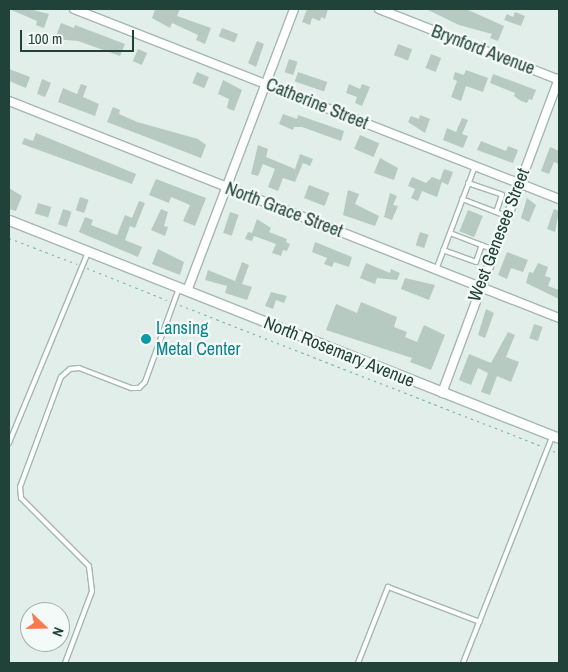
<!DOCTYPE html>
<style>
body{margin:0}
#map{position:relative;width:568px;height:672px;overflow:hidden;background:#e2eee9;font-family:"Archivo Narrow",sans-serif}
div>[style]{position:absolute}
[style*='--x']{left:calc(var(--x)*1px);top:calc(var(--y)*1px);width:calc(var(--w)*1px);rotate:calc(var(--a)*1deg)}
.building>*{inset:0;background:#b7cac2;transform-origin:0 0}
.path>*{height:1px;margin-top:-0.5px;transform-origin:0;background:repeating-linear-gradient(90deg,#7fb6a4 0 2.5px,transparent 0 6.5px)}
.roads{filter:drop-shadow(1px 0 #a4b7b0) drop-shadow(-1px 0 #a4b7b0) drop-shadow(0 1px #a4b7b0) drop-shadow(0 -1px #a4b7b0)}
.service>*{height:4px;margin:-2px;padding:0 2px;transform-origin:2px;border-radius:2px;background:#fff}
.minor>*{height:8px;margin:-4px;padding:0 4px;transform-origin:4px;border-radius:4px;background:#fff}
.tertiary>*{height:9px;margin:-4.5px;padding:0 4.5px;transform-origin:4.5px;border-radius:4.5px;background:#fff}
.dots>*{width:14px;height:14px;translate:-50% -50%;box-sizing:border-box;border:2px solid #f4faf7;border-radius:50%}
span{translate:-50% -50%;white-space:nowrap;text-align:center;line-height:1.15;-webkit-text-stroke:4.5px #f4faf7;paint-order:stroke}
.street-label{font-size:18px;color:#204238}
.culture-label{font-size:18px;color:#0d838f}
.left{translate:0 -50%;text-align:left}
.frame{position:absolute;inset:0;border:10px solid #204238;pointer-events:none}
.north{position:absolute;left:20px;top:602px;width:50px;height:50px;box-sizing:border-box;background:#f4faf7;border:1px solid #9fb0ab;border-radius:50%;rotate:111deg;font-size:14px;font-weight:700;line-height:20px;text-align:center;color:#204238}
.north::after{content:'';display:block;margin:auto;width:18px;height:22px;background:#ff7950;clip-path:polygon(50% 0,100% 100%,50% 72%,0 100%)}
.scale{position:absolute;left:20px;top:30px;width:114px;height:22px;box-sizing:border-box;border:2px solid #204238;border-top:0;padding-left:6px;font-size:15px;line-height:18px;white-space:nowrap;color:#204238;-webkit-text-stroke:4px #f4faf7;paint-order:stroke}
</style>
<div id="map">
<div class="building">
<div style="clip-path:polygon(9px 9px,29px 9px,49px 14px,44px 28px,36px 25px,37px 21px)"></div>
<div style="clip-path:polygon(155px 9px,180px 9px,177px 16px,211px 28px,205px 44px,196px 40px,198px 35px,172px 23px,170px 28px,152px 18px)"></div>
<div style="clip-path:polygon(307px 9px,328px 9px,325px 19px,321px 17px,320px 21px,312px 18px,310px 25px,302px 22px)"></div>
<div style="clip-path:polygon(426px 9px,466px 9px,504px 26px,498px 41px,490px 38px,492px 34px,459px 25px)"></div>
<div style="clip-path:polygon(515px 12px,525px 16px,521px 26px,504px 20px,507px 14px,513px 17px)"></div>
<div style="clip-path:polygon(61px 23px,74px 28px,75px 25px,125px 44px,120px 56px,78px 41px,55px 39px)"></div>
<div style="left:222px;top:28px;width:17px;height:9px;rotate:21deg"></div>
<div style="clip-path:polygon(257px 41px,264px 44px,256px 67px,248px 63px)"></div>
<div style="left:398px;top:44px;width:15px;height:12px;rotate:20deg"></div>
<div style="left:138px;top:49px;width:10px;height:13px;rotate:24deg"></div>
<div style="left:431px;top:54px;width:11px;height:15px;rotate:22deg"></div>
<div style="left:289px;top:59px;width:9px;height:14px;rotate:18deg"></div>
<div style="clip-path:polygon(9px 69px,30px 77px,26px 88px,9px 81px)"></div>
<div style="clip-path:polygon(466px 70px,488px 78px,483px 92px,466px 86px,461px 101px,451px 97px,457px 81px,453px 79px,455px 72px,464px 75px)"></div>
<div style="left:197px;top:72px;width:13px;height:12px;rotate:23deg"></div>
<div style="left:298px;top:72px;width:31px;height:10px;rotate:19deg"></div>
<div style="clip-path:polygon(493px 74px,536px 90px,532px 100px,529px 99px,527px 103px,521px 101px,514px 96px,515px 93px,490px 83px)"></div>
<div style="clip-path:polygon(42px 79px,51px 83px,45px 97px,37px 94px)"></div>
<div style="clip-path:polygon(223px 80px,242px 90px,234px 111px,227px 108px,229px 99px,218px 94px)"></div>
<div style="clip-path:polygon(81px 84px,87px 86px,83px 97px,99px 104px,95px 116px,58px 102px,63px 88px,77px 94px)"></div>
<div style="clip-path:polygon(349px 84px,360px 89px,362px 84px,370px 87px,362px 106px,355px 103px,357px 97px,346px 93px)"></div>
<div style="clip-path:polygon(113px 107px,120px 110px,119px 114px,137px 122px,198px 139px,206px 145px,201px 158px,107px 122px)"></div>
<div style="clip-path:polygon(283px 114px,297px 119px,298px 115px,344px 131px,341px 141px,302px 127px,294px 127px,293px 130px,279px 124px)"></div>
<div style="clip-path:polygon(420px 115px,430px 119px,425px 133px,408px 122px,411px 116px,419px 119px)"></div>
<div style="clip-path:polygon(462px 118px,468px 120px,462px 134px,468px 136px,463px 148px,443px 140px,447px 128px,456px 132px)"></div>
<div style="clip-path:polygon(36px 133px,136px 174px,132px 184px,22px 144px,24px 138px,33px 141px)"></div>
<div style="left:360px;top:135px;width:21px;height:15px;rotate:23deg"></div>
<div style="clip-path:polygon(481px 141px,506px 151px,508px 146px,518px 150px,513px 163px,477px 150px)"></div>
<div style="clip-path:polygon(258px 145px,268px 149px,266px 157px,295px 169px,300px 154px,313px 159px,310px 166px,303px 163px,295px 182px,283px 178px,278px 191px,268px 187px,275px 169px,263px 164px,258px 176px,251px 174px)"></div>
<div style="clip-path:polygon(550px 147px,559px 151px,559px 164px,554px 162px,549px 174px,541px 171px)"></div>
<div style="clip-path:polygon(380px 158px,398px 168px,394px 180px,374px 173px)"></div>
<div style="clip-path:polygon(444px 169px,453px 172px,448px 185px,442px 182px,437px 197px,422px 191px,418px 201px,411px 198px,415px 189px,408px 186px,412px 177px,426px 183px,432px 177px,440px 180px)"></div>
<div style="clip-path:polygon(156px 179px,206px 198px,195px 226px,183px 221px,190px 205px,171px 197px,169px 203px,149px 195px)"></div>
<div style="left:309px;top:185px;width:22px;height:14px;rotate:21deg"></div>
<div style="clip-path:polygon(9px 188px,22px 196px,16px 211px,9px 209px)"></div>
<div style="clip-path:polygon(348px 190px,359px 194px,355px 204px,379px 216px,375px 226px,343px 215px)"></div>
<div style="clip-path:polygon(390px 193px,397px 196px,393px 205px,398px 206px,392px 220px,384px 217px)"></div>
<div style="left:80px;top:197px;width:9px;height:14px;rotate:18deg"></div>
<div style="clip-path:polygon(527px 198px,536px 205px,529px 222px,521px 218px)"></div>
<div style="clip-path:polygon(139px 201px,145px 203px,135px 228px,130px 226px,125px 240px,142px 247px,138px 257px,79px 232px,85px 217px,93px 220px,91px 225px,117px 235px,125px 215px,132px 218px)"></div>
<div style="left:38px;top:203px;width:14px;height:11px;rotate:17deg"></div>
<div style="left:63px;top:209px;width:9px;height:16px;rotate:18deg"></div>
<div style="clip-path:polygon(161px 209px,168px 212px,164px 226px,168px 227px,165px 236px,151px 230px)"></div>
<div style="clip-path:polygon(554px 209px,559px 211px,555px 232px,547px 229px)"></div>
<div style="left:468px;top:210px;width:16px;height:23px;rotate:22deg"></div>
<div style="left:230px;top:212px;width:9px;height:22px;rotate:18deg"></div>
<div style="clip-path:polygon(257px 219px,271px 228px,269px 232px,287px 239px,286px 242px,290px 244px,287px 251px,283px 250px,281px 256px,272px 253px,276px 244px,254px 236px,252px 241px,245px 239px,248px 232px,252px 233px)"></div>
<div style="left:420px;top:232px;width:9px;height:14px;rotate:18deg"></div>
<div style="clip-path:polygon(315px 242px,352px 257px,349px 267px,334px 262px,332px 267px,324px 264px,327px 258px,312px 252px)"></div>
<div style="clip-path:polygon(158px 249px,184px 262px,180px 275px,152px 264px)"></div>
<div style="clip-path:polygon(507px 252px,528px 260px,523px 272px,511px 268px,507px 279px,498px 275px)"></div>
<div style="clip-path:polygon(242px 262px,249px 265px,242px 284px,252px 287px,247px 300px,225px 293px,227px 286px,205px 280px,208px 270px,235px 281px)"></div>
<div style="clip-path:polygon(366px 263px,390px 273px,391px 269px,400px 273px,397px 280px,377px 278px,375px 284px,360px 278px)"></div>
<div style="clip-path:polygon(538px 263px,548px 267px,545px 276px,551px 278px,548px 286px,559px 290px,559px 299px,526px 283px,529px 272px,533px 273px)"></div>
<div style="clip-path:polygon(405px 278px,435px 285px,429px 300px,401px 289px)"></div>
<div style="clip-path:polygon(271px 292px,287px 296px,284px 303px,276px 300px,273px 309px,265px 306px)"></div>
<div style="clip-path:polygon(361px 302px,397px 317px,394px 327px,407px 332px,405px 337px,417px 342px,424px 325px,445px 335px,431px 370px,410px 362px,412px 358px,326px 330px,336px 304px,357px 313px)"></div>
<div style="clip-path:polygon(486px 309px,494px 313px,485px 338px,478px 335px)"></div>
<div style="left:534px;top:324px;width:9px;height:15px;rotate:18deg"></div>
<div style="clip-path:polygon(508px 332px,515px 335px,506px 357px,519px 362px,511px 382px,497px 376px,490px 395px,481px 392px,488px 373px,478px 368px,471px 385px,459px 380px,469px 354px,491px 363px)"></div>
</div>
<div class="path">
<div style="--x:9;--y:238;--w:73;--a:20.9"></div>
<div style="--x:87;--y:268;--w:86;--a:21.8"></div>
<div style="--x:180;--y:305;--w:388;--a:21.3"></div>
<div style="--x:553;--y:451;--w:6;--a:18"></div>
</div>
<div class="roads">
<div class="service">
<div style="--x:468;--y:183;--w:36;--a:19"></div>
<div style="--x:502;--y:195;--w:18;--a:109"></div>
<div style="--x:462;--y:199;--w:47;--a:21.1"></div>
<div style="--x:450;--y:233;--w:47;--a:21.1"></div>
<div style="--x:443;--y:250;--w:35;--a:20"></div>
<div style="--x:476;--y:262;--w:18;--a:-71"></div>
<div style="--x:436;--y:270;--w:111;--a:-69.4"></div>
<div style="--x:9;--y:443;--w:207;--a:-67.5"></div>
<div style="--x:65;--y:663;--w:77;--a:-69.4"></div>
<div style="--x:92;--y:591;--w:25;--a:-97"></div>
<div style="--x:89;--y:566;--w:96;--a:-135"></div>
<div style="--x:21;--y:498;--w:11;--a:-95"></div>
<div style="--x:20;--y:487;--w:117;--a:-69.6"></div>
<div style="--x:61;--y:377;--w:12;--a:-42"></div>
<div style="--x:70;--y:369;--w:9;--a:-6"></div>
<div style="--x:79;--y:368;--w:56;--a:21"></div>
<div style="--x:131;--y:388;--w:8;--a:0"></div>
<div style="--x:139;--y:388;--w:8;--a:-45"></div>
<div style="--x:145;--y:382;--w:100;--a:-70.1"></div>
<div style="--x:358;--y:663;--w:82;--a:-68.5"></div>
<div style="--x:388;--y:587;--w:98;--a:20.8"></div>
<div style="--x:463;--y:663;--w:245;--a:-68.5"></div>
</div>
<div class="minor">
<div style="--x:74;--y:9;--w:521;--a:21.39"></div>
<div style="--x:379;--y:9;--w:193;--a:21.5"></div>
<div style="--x:9;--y:101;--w:591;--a:21.53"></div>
<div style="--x:187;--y:291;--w:302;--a:-69.2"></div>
<div style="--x:442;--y:393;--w:336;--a:-69.6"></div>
</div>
<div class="tertiary">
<div style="--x:9;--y:220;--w:592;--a:21.62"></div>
</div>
</div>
<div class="dots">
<div style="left:146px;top:339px;background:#0f9aa8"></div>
</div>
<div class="street-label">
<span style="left:483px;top:50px;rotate:21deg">Brynford Avenue</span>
<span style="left:317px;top:104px;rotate:22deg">Catherine Street</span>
<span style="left:284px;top:210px;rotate:21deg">North Grace Street</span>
<span style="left:499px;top:235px;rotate:-69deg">West Genesee Street</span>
<span style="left:339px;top:352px;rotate:22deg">North Rosemary Avenue</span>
</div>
<div class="culture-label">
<span class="left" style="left:156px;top:339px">Lansing<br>Metal Center</span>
</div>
<div class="frame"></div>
<div class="north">N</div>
<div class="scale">100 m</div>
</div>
